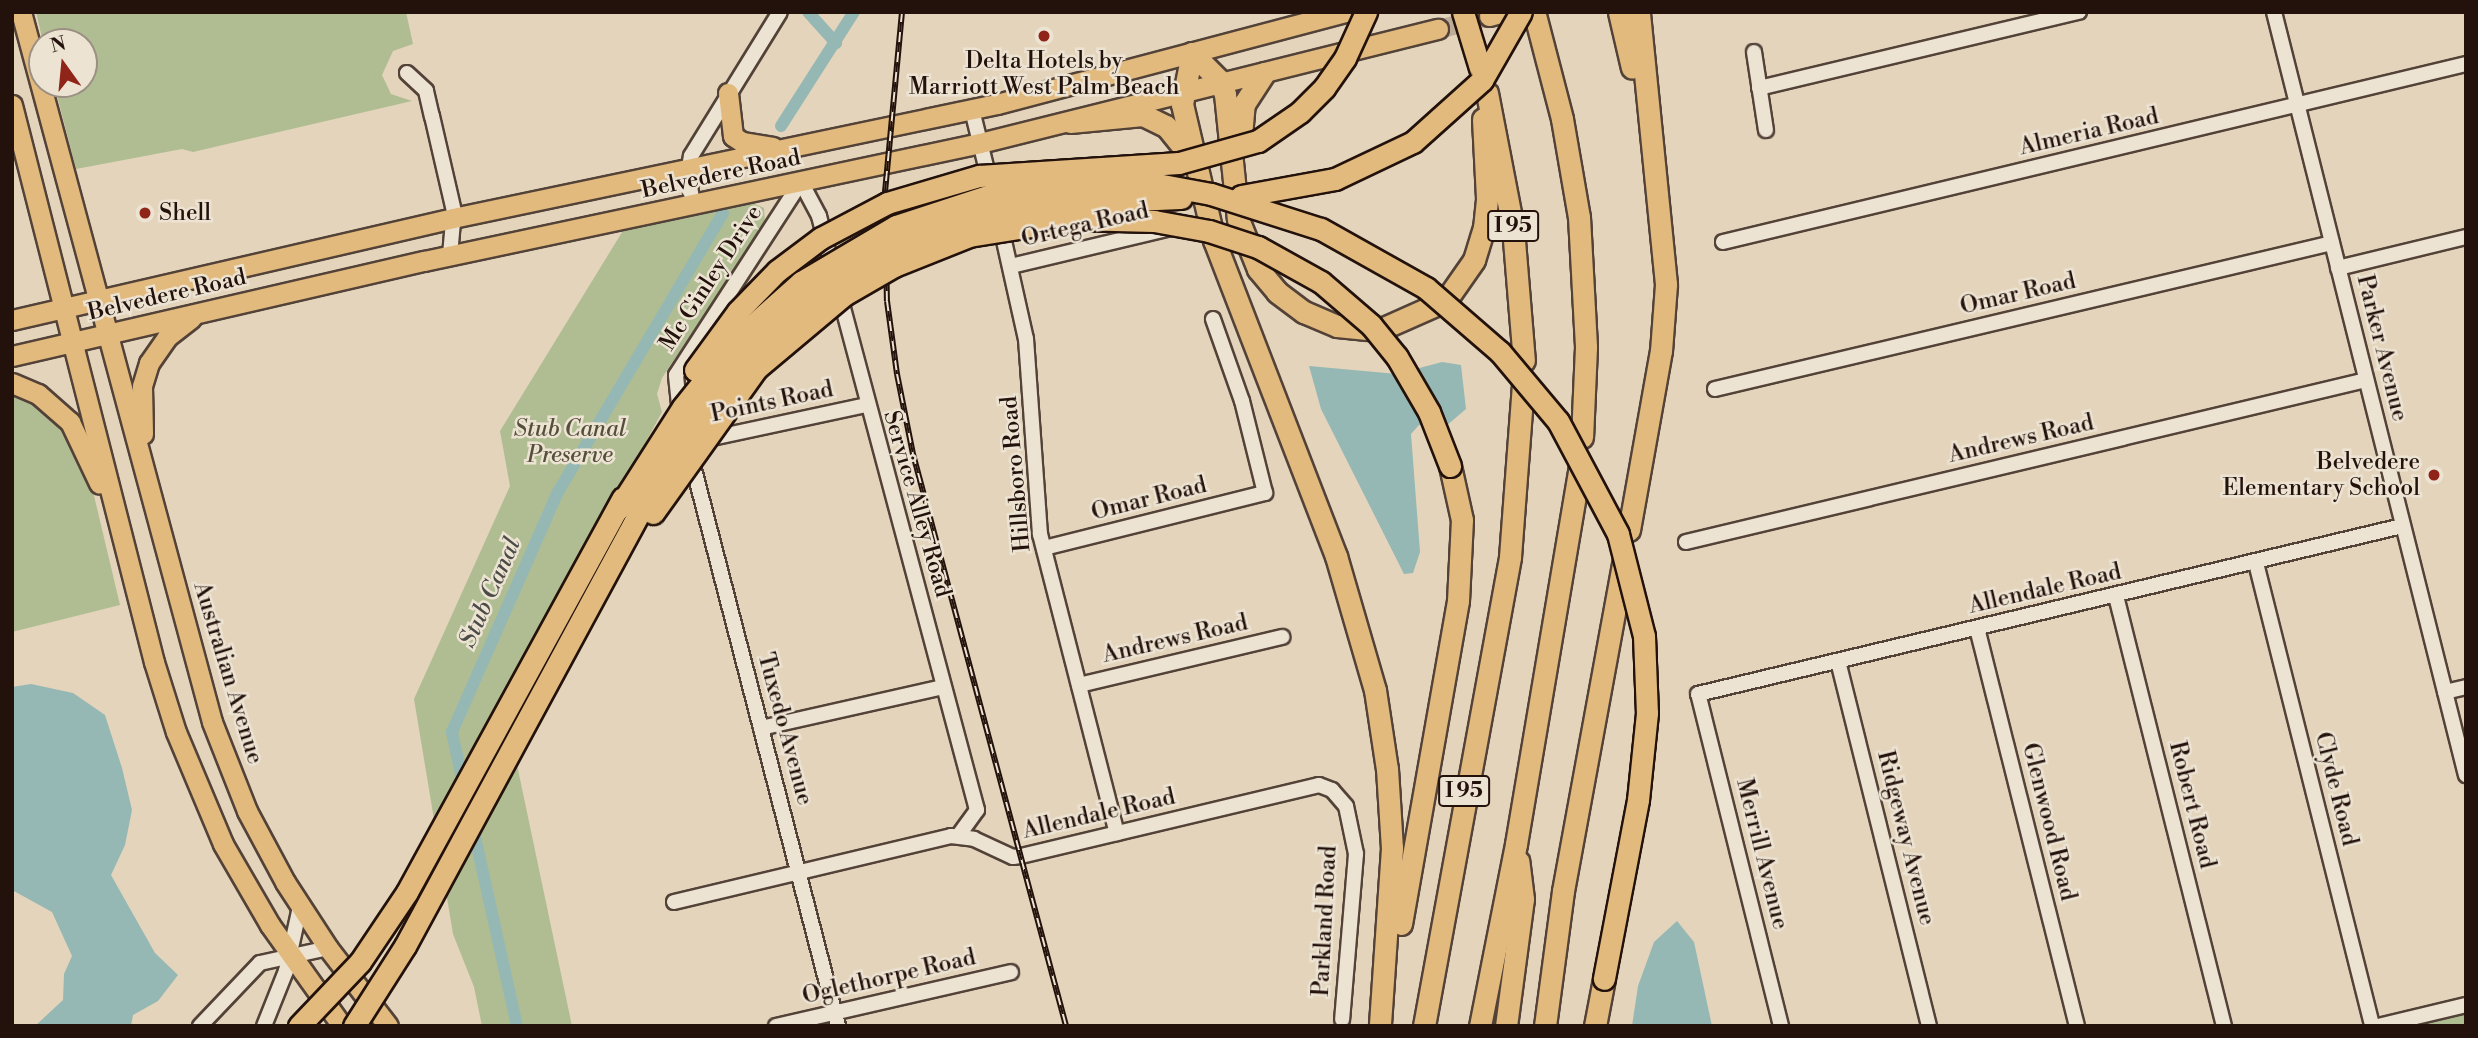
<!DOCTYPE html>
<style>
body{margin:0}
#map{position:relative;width:2478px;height:1038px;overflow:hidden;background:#e3d4bb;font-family:"Libre Bodoni",serif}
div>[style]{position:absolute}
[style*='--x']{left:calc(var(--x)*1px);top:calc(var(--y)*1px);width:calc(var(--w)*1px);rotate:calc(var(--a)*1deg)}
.green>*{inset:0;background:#b0bd92}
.water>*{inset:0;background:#95b8b4}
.canal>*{height:12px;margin:-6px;padding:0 6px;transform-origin:6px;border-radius:6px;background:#95b8b4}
.major-tunnel>*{height:19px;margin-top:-9.5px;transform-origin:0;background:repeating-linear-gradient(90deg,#bdad98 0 19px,transparent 0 29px)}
.roads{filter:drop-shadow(2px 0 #534238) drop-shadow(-2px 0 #534238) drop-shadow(0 2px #534238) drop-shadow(0 -2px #534238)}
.minor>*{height:14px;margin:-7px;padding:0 7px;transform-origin:7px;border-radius:7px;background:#ede3d3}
.major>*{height:19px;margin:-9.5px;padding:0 9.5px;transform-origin:9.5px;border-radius:9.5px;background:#e2ba7e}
.highway>*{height:21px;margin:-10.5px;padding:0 10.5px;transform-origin:10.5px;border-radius:10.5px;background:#e2ba7e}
.rail>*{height:6px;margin-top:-3px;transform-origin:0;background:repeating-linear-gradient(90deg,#ede3d3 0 10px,#23120c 0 20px);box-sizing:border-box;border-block:2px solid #23120c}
.bridges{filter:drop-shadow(2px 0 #23120c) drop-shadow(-2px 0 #23120c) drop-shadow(0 2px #23120c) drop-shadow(0 -2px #23120c)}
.highway-bridge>*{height:21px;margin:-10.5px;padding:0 10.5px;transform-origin:10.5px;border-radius:10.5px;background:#e2ba7e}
.dots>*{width:19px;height:19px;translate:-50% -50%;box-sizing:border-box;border:4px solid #ede3d3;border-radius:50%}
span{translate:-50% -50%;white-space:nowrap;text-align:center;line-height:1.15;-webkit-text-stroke:5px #ede3d3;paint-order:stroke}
.shield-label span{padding:2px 5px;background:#ede3d3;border:2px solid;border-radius:5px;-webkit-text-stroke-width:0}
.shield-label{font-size:21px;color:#23120c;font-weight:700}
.poi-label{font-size:23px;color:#23120c}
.left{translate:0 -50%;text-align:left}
.right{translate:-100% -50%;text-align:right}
.street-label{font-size:23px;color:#23120c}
.park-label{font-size:23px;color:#544e3b;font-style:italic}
.water-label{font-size:24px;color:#4b4c47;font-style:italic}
.frame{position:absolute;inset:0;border:14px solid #23120c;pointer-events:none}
.north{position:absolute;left:28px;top:28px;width:70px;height:70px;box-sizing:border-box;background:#ede3d3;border:2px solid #9c8f83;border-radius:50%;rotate:345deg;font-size:19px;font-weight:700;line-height:28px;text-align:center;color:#23120c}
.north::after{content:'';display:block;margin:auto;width:24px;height:32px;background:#8f2418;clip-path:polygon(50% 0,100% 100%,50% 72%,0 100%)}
</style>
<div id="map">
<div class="green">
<div style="clip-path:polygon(36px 12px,406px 12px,413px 44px,393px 51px,382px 75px,391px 94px,412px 101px,193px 152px,182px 149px,76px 169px,54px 84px,84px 84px,84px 42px,43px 42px)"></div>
<div style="clip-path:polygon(753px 203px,764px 208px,765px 224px,662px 378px,657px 394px,662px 412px,504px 703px,572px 1026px,482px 1026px,474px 987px,453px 934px,414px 699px,510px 486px,500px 431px,624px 229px)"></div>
<div style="clip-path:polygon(12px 389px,60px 418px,86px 462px,120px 605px,12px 632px)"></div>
<div style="clip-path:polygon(2466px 1012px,2466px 1026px,2412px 1026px)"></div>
</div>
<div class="water">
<div style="clip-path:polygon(1442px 362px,1461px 365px,1466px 409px,1446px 426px,1419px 425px,1411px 434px,1420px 552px,1413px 573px,1404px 574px,1321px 409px,1309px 366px,1397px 374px)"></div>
<div style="clip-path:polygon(31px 684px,73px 693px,105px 715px,122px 768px,132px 810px,125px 845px,111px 875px,155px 953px,178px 975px,158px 1001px,133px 1015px,131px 1026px,35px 1026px,63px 1000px,64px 974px,72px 956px,52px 912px,12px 890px,12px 687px)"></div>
<div style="clip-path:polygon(1677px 921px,1694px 942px,1712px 1026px,1632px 1026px,1638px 986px,1654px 942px)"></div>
</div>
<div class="canal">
<div style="--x:808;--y:12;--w:42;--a:47.9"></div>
<div style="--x:781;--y:126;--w:135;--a:-57.4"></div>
<div style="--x:517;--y:1026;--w:301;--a:-102.5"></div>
<div style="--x:452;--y:732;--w:262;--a:-66.2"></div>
<div style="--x:558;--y:492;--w:324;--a:-59.4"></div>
</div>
<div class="major-tunnel">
<div style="--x:1438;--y:29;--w:53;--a:-14.3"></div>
</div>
<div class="roads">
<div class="minor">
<div style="--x:2274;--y:12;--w:787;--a:75.88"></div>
<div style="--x:1754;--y:52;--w:79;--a:81.3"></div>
<div style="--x:407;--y:73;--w:26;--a:43"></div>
<div style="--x:426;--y:91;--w:26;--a:77"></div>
<div style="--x:432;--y:116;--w:98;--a:77"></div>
<div style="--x:454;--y:211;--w:44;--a:95.2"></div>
<div style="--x:1759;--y:88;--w:329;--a:-13.4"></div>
<div style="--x:972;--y:110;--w:75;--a:76.1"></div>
<div style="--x:693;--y:205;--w:31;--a:-99"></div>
<div style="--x:688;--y:174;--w:18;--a:-81"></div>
<div style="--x:691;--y:156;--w:169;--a:-58.3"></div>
<div style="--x:1000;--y:223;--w:119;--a:77.4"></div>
<div style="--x:1026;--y:339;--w:196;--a:85.9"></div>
<div style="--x:1040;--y:534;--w:309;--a:75.6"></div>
<div style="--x:1723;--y:242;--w:764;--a:-13.47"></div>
<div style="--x:1011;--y:266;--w:163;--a:-13.4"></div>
<div style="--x:2338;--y:268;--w:132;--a:-13.6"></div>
<div style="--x:839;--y:293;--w:535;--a:75.05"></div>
<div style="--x:977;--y:810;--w:31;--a:126"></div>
<div style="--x:1715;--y:389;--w:634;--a:-13.31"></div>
<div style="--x:680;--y:414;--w:39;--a:-96"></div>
<div style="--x:676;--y:375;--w:230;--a:-57.1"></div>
<div style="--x:801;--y:182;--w:38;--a:62"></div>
<div style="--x:819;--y:216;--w:56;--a:75.5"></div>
<div style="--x:703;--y:440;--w:167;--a:-12.1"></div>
<div style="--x:690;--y:454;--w:591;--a:75.49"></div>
<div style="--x:1686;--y:542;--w:699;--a:-13.4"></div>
<div style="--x:1044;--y:548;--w:228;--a:-14"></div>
<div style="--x:1265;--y:493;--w:95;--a:-104"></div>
<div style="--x:1242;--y:401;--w:87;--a:-109.5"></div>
<div style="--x:2256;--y:563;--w:477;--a:75.9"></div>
<div style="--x:2116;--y:596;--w:443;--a:75.9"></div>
<div style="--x:1977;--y:628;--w:410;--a:75.9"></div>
<div style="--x:1838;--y:661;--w:376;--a:76"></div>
<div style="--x:1079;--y:685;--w:209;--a:-13.3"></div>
<div style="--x:2445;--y:692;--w:22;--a:-13"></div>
<div style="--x:761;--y:728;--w:187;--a:-12.7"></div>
<div style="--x:674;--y:902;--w:285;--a:-13.4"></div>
<div style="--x:951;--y:836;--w:23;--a:7"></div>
<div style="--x:974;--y:839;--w:43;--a:24.8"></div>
<div style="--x:1013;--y:857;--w:8;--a:-7"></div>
<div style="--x:1021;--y:856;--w:306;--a:-13.4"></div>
<div style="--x:1319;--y:785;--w:14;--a:21"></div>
<div style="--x:1332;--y:790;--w:21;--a:49"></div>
<div style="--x:1346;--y:806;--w:49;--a:78.2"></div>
<div style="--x:1356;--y:854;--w:166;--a:94.8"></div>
<div style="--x:200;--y:1026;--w:87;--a:-46.4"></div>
<div style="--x:260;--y:963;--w:70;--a:-12.4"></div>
<div style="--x:264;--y:1026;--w:59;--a:-68.2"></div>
<div style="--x:286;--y:971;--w:66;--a:-77.7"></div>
<div style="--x:776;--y:1026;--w:241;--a:-12.9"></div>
<div style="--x:1781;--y:1026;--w:342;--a:-104"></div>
<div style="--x:1698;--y:694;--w:724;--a:-13.42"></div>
<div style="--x:2378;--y:1026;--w:90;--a:-13.4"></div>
</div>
<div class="major">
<div style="--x:21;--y:12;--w:735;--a:74.94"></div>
<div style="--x:212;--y:722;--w:96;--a:68.5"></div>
<div style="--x:247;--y:811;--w:81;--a:61.8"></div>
<div style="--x:285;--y:882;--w:79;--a:56.9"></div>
<div style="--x:328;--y:948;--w:98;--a:52.4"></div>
<div style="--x:1489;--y:16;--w:16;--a:-15"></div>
<div style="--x:728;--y:93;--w:43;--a:83.4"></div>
<div style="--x:733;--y:136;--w:11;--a:34"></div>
<div style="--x:742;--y:142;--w:31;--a:9"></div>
<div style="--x:12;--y:105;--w:575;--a:75.7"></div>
<div style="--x:154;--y:662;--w:73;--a:72.6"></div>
<div style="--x:176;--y:732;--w:121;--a:67.2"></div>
<div style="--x:223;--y:844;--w:94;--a:59.9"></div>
<div style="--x:270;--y:925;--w:124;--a:54.5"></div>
<div style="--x:12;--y:320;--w:453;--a:-13"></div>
<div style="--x:453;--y:218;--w:556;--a:-11.84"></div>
<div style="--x:997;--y:104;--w:361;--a:-14.8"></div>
<div style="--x:12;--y:356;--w:423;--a:-13"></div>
<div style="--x:424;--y:261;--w:568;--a:-11.98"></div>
<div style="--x:980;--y:143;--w:472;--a:-14"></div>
<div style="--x:12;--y:383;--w:28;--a:23"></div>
<div style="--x:38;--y:394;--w:43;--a:41.2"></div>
<div style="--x:70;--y:422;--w:68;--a:64.6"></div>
<div style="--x:143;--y:434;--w:48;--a:-91.2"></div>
<div style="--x:142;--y:386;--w:24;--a:-73"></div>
<div style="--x:149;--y:363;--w:32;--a:-55"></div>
<div style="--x:167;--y:337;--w:31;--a:-38"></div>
</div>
<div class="highway">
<div style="--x:1619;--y:12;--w:57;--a:76.9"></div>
<div style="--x:1535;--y:15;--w:107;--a:75.4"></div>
<div style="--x:1562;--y:119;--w:99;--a:80.2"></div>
<div style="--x:1579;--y:217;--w:130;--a:86.9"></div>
<div style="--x:1586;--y:347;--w:90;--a:92.5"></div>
<div style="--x:1192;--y:53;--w:52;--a:101.1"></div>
<div style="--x:1182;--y:104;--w:140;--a:76.8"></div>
<div style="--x:1214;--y:240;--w:339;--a:68.9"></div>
<div style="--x:1336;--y:556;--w:140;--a:73.8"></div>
<div style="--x:1375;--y:690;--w:80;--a:81.4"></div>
<div style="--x:1387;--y:769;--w:79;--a:86.4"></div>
<div style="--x:1392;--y:848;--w:178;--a:93.9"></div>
<div style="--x:1192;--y:53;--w:37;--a:45"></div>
<div style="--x:1218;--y:79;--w:17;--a:65"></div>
<div style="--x:1225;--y:94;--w:126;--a:84.1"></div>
<div style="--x:1238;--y:219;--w:54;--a:68.2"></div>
<div style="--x:1258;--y:269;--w:30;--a:50"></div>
<div style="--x:1277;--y:292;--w:34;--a:37"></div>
<div style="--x:1304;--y:312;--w:36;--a:23"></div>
<div style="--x:1337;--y:326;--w:30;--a:6"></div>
<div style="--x:1487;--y:93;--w:137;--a:79.1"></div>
<div style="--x:1513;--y:228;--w:133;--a:85.3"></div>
<div style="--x:1070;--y:122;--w:73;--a:-5.5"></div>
<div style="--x:1143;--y:115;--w:25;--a:26"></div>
<div style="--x:1166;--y:126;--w:35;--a:51"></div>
<div style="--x:1241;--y:136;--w:32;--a:-85"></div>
<div style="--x:1244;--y:104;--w:37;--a:-57"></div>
<div style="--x:1451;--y:293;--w:40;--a:-55.1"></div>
<div style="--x:1474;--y:260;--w:34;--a:-73"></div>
<div style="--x:1484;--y:228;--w:30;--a:-84"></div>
<div style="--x:1487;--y:198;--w:79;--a:-92.9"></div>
<div style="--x:1386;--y:327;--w:57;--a:-23.9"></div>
<div style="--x:1629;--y:530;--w:182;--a:-79.9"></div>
<div style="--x:1661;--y:351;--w:67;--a:-85.7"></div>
<div style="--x:1666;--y:284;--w:273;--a:-95.7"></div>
<div style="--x:1401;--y:924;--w:328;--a:-80"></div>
<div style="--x:1458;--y:601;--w:81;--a:-87.2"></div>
<div style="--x:1462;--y:520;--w:55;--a:-102.5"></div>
<div style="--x:1424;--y:1026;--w:477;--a:-79.6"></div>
<div style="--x:1510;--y:557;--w:171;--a:-85.7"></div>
<div style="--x:1480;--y:1026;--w:186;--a:-78.8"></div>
<div style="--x:1516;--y:844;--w:384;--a:-80.4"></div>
<div style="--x:1506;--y:1026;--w:128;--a:-82.4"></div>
<div style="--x:1523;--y:899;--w:38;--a:-97"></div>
<div style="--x:1545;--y:1026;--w:136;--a:-82.4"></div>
<div style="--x:1563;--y:891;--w:333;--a:-79.6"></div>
<div style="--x:1595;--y:1026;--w:48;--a:-79.2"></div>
</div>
</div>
<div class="rail">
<div style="--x:902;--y:12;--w:180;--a:95.4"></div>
<div style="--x:885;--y:191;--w:110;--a:89"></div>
<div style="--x:887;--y:301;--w:74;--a:82.2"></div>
<div style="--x:897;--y:374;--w:82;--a:78.7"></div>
<div style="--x:913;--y:454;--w:592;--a:75.02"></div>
</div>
<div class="bridges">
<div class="highway-bridge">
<div style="--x:1463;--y:12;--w:59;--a:73.1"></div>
<div style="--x:1241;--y:196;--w:96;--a:-10.3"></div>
<div style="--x:1335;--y:179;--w:86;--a:-25.4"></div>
<div style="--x:1413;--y:142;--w:93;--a:-41.9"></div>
<div style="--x:1482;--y:80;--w:78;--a:-60.2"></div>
<div style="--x:695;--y:370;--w:73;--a:-53.9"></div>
<div style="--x:738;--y:311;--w:56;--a:-45.7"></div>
<div style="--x:777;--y:271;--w:55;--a:-36.9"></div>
<div style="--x:821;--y:238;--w:75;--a:-27.9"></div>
<div style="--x:887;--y:203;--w:96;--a:-16.4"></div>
<div style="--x:979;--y:176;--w:200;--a:-3.7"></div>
<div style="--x:1179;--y:163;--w:82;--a:-15.6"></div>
<div style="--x:1258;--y:141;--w:51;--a:-34.6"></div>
<div style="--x:1300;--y:112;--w:34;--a:-45"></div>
<div style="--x:1324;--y:88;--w:37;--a:-55"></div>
<div style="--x:1345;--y:58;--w:51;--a:-65.5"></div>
<div style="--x:618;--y:509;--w:121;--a:-57.5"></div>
<div style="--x:683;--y:407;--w:87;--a:-51.5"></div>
<div style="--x:737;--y:339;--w:86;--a:-41.7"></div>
<div style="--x:801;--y:282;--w:110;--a:-30.5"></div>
<div style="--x:896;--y:226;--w:106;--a:-18.1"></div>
<div style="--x:997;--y:193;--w:102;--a:-6.8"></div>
<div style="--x:1098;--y:181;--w:59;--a:2.9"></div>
<div style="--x:1157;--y:184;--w:55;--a:10.5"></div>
<div style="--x:1211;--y:194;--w:115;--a:17.7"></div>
<div style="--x:1321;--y:229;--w:120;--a:29.3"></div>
<div style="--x:1426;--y:288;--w:98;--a:40.9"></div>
<div style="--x:1500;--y:352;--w:90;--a:50"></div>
<div style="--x:1558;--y:421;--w:128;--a:62"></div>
<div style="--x:1618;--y:534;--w:105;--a:75.7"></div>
<div style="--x:1644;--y:636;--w:77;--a:87.8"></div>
<div style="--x:1647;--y:713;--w:87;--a:95.9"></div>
<div style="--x:1638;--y:800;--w:182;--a:100.8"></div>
<div style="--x:653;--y:513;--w:178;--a:-54.4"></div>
<div style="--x:757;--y:368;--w:114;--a:-40"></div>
<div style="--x:844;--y:295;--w:58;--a:-30.1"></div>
<div style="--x:894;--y:266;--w:81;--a:-21.8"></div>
<div style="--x:969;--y:236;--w:106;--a:-9.2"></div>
<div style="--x:1074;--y:219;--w:80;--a:1.4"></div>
<div style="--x:1154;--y:221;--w:56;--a:10.3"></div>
<div style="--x:1209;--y:231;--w:52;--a:18.1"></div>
<div style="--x:1258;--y:247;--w:72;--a:29.1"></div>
<div style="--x:1321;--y:282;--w:66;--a:40.7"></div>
<div style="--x:1371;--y:325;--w:41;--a:50.9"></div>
<div style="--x:1397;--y:357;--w:64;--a:59.8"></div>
<div style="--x:1429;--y:412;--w:58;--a:68.7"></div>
<div style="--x:299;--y:1026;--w:88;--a:-46.4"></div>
<div style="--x:360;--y:962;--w:84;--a:-56.1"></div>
<div style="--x:407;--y:892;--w:449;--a:-61.3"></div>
<div style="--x:354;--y:1026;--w:95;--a:-57.5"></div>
<div style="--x:405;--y:946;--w:542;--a:-61.59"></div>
<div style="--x:663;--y:469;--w:89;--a:-56.5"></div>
<div style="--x:712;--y:395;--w:72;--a:-49"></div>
<div style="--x:759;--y:341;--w:109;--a:-39.1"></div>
<div style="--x:844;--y:272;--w:113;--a:-24.5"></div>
<div style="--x:947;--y:225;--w:94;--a:-12.9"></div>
<div style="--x:1039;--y:204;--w:142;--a:-2.4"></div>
</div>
</div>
<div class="dots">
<div style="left:1044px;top:36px;background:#8f2418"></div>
<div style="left:145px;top:213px;background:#8f2418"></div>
<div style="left:2434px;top:475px;background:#8f2418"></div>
</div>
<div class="shield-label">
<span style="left:1513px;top:226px">I 95</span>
<span style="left:1464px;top:791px">I 95</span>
</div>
<div class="poi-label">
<span style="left:1044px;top:74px">Delta Hotels by<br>Marriott West Palm Beach</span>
<span class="left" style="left:159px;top:213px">Shell</span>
<span class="right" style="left:2420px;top:475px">Belvedere<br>Elementary School</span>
</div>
<div class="street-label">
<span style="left:2089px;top:132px;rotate:-13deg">Almeria Road</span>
<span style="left:721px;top:174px;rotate:-12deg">Belvedere Road</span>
<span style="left:1085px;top:225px;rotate:-13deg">Ortega Road</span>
<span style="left:711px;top:278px;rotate:-57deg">Mc Ginley Drive</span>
<span style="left:2018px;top:294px;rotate:-13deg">Omar Road</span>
<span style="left:167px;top:295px;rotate:-13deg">Belvedere Road</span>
<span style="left:2382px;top:348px;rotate:76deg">Parker Avenue</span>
<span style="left:772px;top:402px;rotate:-12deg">Points Road</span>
<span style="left:2021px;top:439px;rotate:-13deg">Andrews Road</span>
<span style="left:1016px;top:474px;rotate:-95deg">Hillsboro Road</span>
<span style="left:1149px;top:499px;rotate:-14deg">Omar Road</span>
<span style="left:917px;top:504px;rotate:74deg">Service Alley Road</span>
<span style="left:2045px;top:589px;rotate:-13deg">Allendale Road</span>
<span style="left:1175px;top:639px;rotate:-13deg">Andrews Road</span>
<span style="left:228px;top:673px;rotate:73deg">Australian Avenue</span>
<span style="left:785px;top:729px;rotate:75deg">Tuxedo Avenue</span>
<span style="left:2336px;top:789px;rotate:76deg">Clyde Road</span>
<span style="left:2192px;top:805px;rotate:76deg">Robert Road</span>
<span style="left:1099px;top:814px;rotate:-13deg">Allendale Road</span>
<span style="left:2049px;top:822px;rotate:76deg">Glenwood Road</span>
<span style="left:1906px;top:838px;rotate:76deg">Ridgeway Avenue</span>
<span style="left:1762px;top:854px;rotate:76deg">Merrill Avenue</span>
<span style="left:1325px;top:921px;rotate:-87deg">Parkland Road</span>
<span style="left:889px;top:977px;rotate:-13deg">Oglethorpe Road</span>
</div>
<div class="park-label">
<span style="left:570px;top:442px">Stub Canal<br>Preserve</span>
</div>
<div class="water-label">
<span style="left:491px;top:593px;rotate:-66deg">Stub Canal</span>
</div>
<div class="frame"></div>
<div class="north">N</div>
</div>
